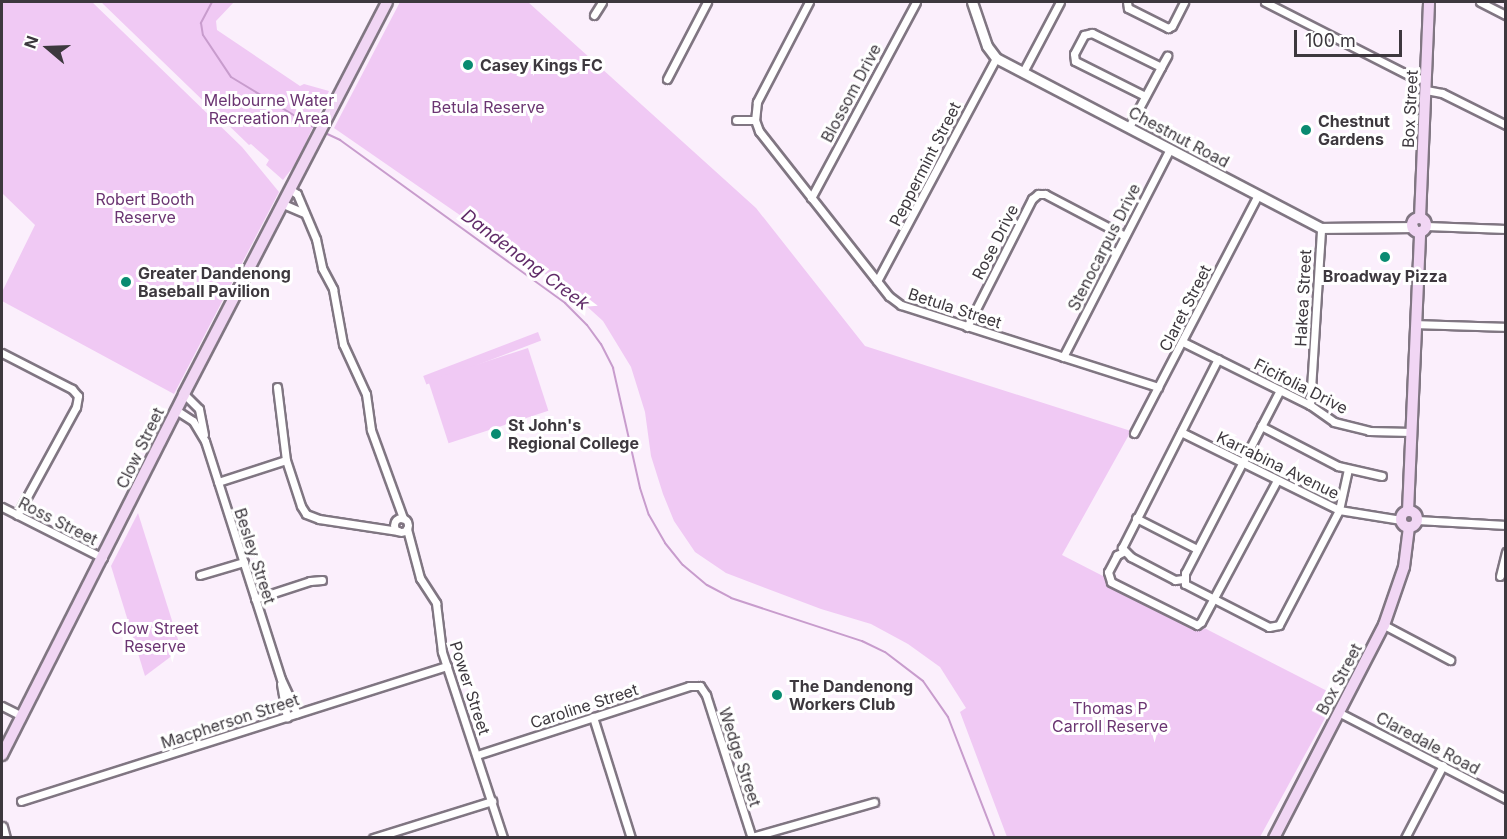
<!DOCTYPE html>
<style>
body{margin:0}
#map{position:relative;width:1507px;height:839px;overflow:hidden;background:#fbeffc;font-family:Inter,sans-serif}
div>[style]{position:absolute}
[style*='--x']{left:calc(var(--x)*1px);top:calc(var(--y)*1px);width:calc(var(--w)*1px);rotate:calc(var(--a)*1deg)}
.green>*{inset:0;background:#f0c9f4;transform-origin:0 0}
.stream>*{height:2px;margin:-1px;padding:0 1px;transform-origin:1px;border-radius:1px;background:#c89ccd}
.roads{filter:drop-shadow(2px 0 #807682) drop-shadow(-2px 0 #807682) drop-shadow(0 2px #807682) drop-shadow(0 -2px #807682)}
.minor>*{height:7px;margin:-3.5px;padding:0 3.5px;transform-origin:3.5px;border-radius:3.5px;background:#fff}
.minor>.ring{margin:-3.5px;padding:0;box-sizing:content-box;background:none;border:7px solid #fff;border-radius:50%}
.tertiary>*{height:9px;margin:-4.5px;padding:0 4.5px;transform-origin:4.5px;border-radius:4.5px;background:#fff}
.secondary>*{height:10px;margin:-5px;padding:0 5px;transform-origin:5px;border-radius:5px;background:#f1d6f4}
.secondary>.ring{margin:-5px;padding:0;box-sizing:content-box;background:none;border:10px solid #f1d6f4;border-radius:50%}
.dots>*{width:16px;height:16px;translate:-50% -50%;box-sizing:border-box;border:3px solid #fff;border-radius:50%}
span{translate:-50% -50%;white-space:nowrap;text-align:center;line-height:1.15;-webkit-text-stroke:6px #fff;paint-order:stroke}
.poi-label{font-size:16px;color:#3d383e;font-weight:700}
.left{translate:0 -50%;text-align:left}
.street-label{font-size:16px;color:#3d383e}
.park-label{font-size:16px;color:#6b3572}
.water-label{font-size:18px;color:#612c69;font-style:italic}
.frame{position:absolute;inset:0;border:3px solid #3d383e;pointer-events:none}
.north{position:absolute;left:18px;top:18px;width:60px;height:60px;-webkit-text-stroke:4px #fff;paint-order:stroke;rotate:289deg;font-size:16px;font-weight:700;line-height:24px;text-align:center;color:#3d383e}
.north::after{content:'';display:block;margin:auto;width:21px;height:27px;background:#3d383e;clip-path:polygon(50% 0,100% 100%,50% 72%,0 100%)}
.scale{position:absolute;left:1294px;top:30px;width:108px;height:27px;box-sizing:border-box;border:3px solid #3d383e;border-top:0;padding-left:8px;font-size:18px;line-height:21px;white-space:nowrap;color:#3d383e;-webkit-text-stroke:4px #fff;paint-order:stroke}
</style>
<div id="map">
<div class="green">
<div style="clip-path:polygon(2px 2px,92px 2px,242px 147px,279px 192px,174px 394px,2px 301px,2px 292px,35px 225px,2px 193px)"></div>
<div style="clip-path:polygon(101px 2px,234px 2px,216px 21px,217px 30px,300px 86px,304px 84px,329px 91px,297px 162px,283px 180px,266px 165px,269px 160px,251px 144px,249px 145px)"></div>
<div style="clip-path:polygon(400px 2px,528px 2px,756px 208px,865px 346px,1131px 431px,1062px 555px,1337px 696px,1260px 837px,1007px 837px,960px 712px,966px 708px,940px 667px,908px 644px,871px 624px,821px 609px,726px 573px,695px 552px,674px 521px,663px 494px,651px 456px,645px 412px,631px 367px,603px 321px,571px 292px,334px 128px)"></div>
<div style="left:538px;top:332px;width:9px;height:123px;rotate:69deg"></div>
<div style="left:528px;top:348px;width:66px;height:105px;rotate:72deg"></div>
<div style="clip-path:polygon(138px 513px,181px 649px,145px 676px,111px 566px)"></div>
</div>
<div class="stream">
<div style="--x:212;--y:2;--w:24;--a:118"></div>
<div style="--x:201;--y:23;--w:12;--a:81"></div>
<div style="--x:203;--y:35;--w:50;--a:56.3"></div>
<div style="--x:231;--y:77;--w:102;--a:31.3"></div>
<div style="--x:323;--y:132;--w:19;--a:25"></div>
<div style="--x:340;--y:140;--w:278;--a:35.9"></div>
<div style="--x:565;--y:303;--w:31;--a:45"></div>
<div style="--x:587;--y:325;--w:24;--a:54"></div>
<div style="--x:601;--y:344;--w:27;--a:63"></div>
<div style="--x:613;--y:368;--w:123;--a:77.3"></div>
<div style="--x:640;--y:488;--w:28;--a:72"></div>
<div style="--x:649;--y:515;--w:32;--a:60"></div>
<div style="--x:665;--y:543;--w:28;--a:51"></div>
<div style="--x:683;--y:565;--w:31;--a:40"></div>
<div style="--x:707;--y:585;--w:27;--a:28"></div>
<div style="--x:731;--y:598;--w:138;--a:18.2"></div>
<div style="--x:862;--y:641;--w:25;--a:26"></div>
<div style="--x:885;--y:652;--w:48;--a:37.3"></div>
<div style="--x:923;--y:681;--w:44;--a:55.2"></div>
<div style="--x:948;--y:717;--w:130;--a:68.8"></div>
</div>
<div class="roads">
<div class="minor">
<div style="--x:809;--y:2;--w:113;--a:117.5"></div>
<div style="--x:757;--y:102;--w:18;--a:96"></div>
<div style="--x:755;--y:120;--w:12;--a:70"></div>
<div style="--x:759;--y:131;--w:210;--a:51.8"></div>
<div style="--x:889;--y:296;--w:15;--a:37"></div>
<div style="--x:901;--y:305;--w:270;--a:17.7"></div>
<div style="--x:1127;--y:2;--w:6;--a:81"></div>
<div style="--x:1128;--y:8;--w:45;--a:26.6"></div>
<div style="--x:1168;--y:28;--w:4;--a:-27"></div>
<div style="--x:1172;--y:26;--w:27;--a:-63"></div>
<div style="--x:1265;--y:2;--w:163;--a:27"></div>
<div style="--x:1410;--y:76;--w:16;--a:14"></div>
<div style="--x:1480;--y:2;--w:29;--a:27"></div>
<div style="--x:594;--y:15;--w:15;--a:-58"></div>
<div style="--x:1161;--y:67;--w:13;--a:-61"></div>
<div style="--x:1023;--y:72;--w:79;--a:-62.1"></div>
<div style="--x:667;--y:79;--w:87;--a:-62.5"></div>
<div style="--x:1426;--y:90;--w:16;--a:11"></div>
<div style="--x:1442;--y:93;--w:72;--a:26.6"></div>
<div style="--x:736;--y:120;--w:19;--a:0"></div>
<div style="--x:1129;--y:127;--w:68;--a:-61.9"></div>
<div style="--x:1161;--y:67;--w:77;--a:-153.8"></div>
<div style="--x:1092;--y:33;--w:8;--a:166"></div>
<div style="--x:1084;--y:35;--w:21;--a:118"></div>
<div style="--x:1074;--y:54;--w:7;--a:82"></div>
<div style="--x:1075;--y:61;--w:78;--a:26.6"></div>
<div style="--x:291;--y:190;--w:7;--a:34"></div>
<div style="--x:297;--y:194;--w:49;--a:67.1"></div>
<div style="--x:316;--y:239;--w:30;--a:78"></div>
<div style="--x:322;--y:268;--w:24;--a:62"></div>
<div style="--x:333;--y:289;--w:56;--a:79.7"></div>
<div style="--x:343;--y:344;--w:55;--a:65.3"></div>
<div style="--x:366;--y:394;--w:36;--a:82"></div>
<div style="--x:371;--y:430;--w:94;--a:70"></div>
<div style="--x:811;--y:198;--w:222;--a:-61.8"></div>
<div style="--x:283;--y:204;--w:23;--a:23"></div>
<div style="--x:1426;--y:226;--w:80;--a:2.1"></div>
<div style="--x:877;--y:281;--w:253;--a:-61.9"></div>
<div style="--x:1416;--y:324;--w:90;--a:1.9"></div>
<div style="--x:967;--y:327;--w:144;--a:-63.1"></div>
<div style="--x:1032;--y:199;--w:8;--a:-40"></div>
<div style="--x:1038;--y:194;--w:7;--a:0"></div>
<div style="--x:1045;--y:194;--w:90;--a:27.7"></div>
<div style="--x:1183;--y:342;--w:142;--a:26.4"></div>
<div style="--x:1310;--y:405;--w:29;--a:35"></div>
<div style="--x:1334;--y:422;--w:36;--a:14"></div>
<div style="--x:1369;--y:431;--w:43;--a:1.3"></div>
<div style="--x:2;--y:353;--w:79;--a:27.2"></div>
<div style="--x:72;--y:389;--w:9;--a:49"></div>
<div style="--x:78;--y:396;--w:11;--a:100"></div>
<div style="--x:76;--y:407;--w:123;--a:118.6"></div>
<div style="--x:1063;--y:357;--w:234;--a:-62.8"></div>
<div style="--x:277;--y:387;--w:74;--a:83"></div>
<div style="--x:1280;--y:390;--w:206;--a:117.4"></div>
<div style="--x:1185;--y:573;--w:11;--a:90"></div>
<div style="--x:1185;--y:584;--w:94;--a:27.1"></div>
<div style="--x:1269;--y:627;--w:10;--a:-11"></div>
<div style="--x:1279;--y:625;--w:130;--a:-62.4"></div>
<div style="--x:1339;--y:510;--w:42;--a:-77.6"></div>
<div style="--x:184;--y:394;--w:21;--a:45"></div>
<div style="--x:199;--y:409;--w:26;--a:79"></div>
<div style="--x:1310;--y:405;--w:177;--a:-86.4"></div>
<div style="--x:176;--y:410;--w:20;--a:33"></div>
<div style="--x:193;--y:421;--w:23;--a:59"></div>
<div style="--x:205;--y:441;--w:250;--a:72.3"></div>
<div style="--x:281;--y:679;--w:38;--a:65"></div>
<div style="--x:1261;--y:426;--w:87;--a:27.5"></div>
<div style="--x:1338;--y:466;--w:45;--a:12.8"></div>
<div style="--x:1181;--y:432;--w:176;--a:26.3"></div>
<div style="--x:1339;--y:510;--w:63;--a:9.2"></div>
<div style="--x:1134;--y:433;--w:268;--a:-62.5"></div>
<div style="--x:218;--y:482;--w:71;--a:-17.9"></div>
<div style="--x:286;--y:460;--w:48;--a:71.9"></div>
<div style="--x:301;--y:506;--w:9;--a:58"></div>
<div style="--x:306;--y:514;--w:14;--a:21"></div>
<div style="--x:319;--y:519;--w:80;--a:8.6"></div>
<div style="--x:2;--y:507;--w:113;--a:26.8"></div>
<div class="ring" style="left:394px;top:518px;width:7px;height:7px"></div>
<div style="--x:1136;--y:518;--w:68;--a:26.9"></div>
<div style="--x:1417;--y:520;--w:89;--a:3.2"></div>
<div style="--x:407;--y:529;--w:51;--a:75.1"></div>
<div style="--x:420;--y:578;--w:30;--a:57"></div>
<div style="--x:436;--y:603;--w:49;--a:83"></div>
<div style="--x:442;--y:652;--w:196;--a:71.8"></div>
<div style="--x:1123;--y:552;--w:7;--a:153"></div>
<div style="--x:1117;--y:555;--w:19;--a:118"></div>
<div style="--x:1108;--y:572;--w:10;--a:73"></div>
<div style="--x:1111;--y:582;--w:96;--a:26.6"></div>
<div style="--x:1197;--y:625;--w:5;--a:-37"></div>
<div style="--x:1201;--y:622;--w:161;--a:-61.8"></div>
<div style="--x:200;--y:575;--w:46;--a:-16.5"></div>
<div style="--x:1500;--y:576;--w:25;--a:-76"></div>
<div style="--x:1183;--y:579;--w:8;--a:173"></div>
<div style="--x:1175;--y:580;--w:50;--a:-152.4"></div>
<div style="--x:1131;--y:557;--w:13;--a:-135"></div>
<div style="--x:1122;--y:548;--w:212;--a:-63.1"></div>
<div style="--x:255;--y:599;--w:58;--a:-18.1"></div>
<div style="--x:310;--y:581;--w:12;--a:-5"></div>
<div style="--x:1384;--y:625;--w:75;--a:27.9"></div>
<div style="--x:281;--y:684;--w:34;--a:80"></div>
<div style="--x:2;--y:706;--w:22;--a:27"></div>
<div style="--x:1338;--y:712;--w:189;--a:27.4"></div>
<div style="--x:593;--y:717;--w:127;--a:72.6"></div>
<div style="--x:477;--y:755;--w:223;--a:-18"></div>
<div style="--x:689;--y:686;--w:11;--a:0"></div>
<div style="--x:700;--y:686;--w:11;--a:56"></div>
<div style="--x:706;--y:695;--w:150;--a:72.2"></div>
<div style="--x:21;--y:801;--w:447;--a:-17.6"></div>
<div style="--x:752;--y:837;--w:127;--a:-16"></div>
<div style="--x:373;--y:838;--w:125;--a:-17.3"></div>
<div style="--x:1405;--y:838;--w:82;--a:-62.5"></div>
</div>
<div class="tertiary">
<div style="--x:972;--y:2;--w:46;--a:71.2"></div>
<div style="--x:987;--y:46;--w:15;--a:53"></div>
<div style="--x:996;--y:58;--w:367;--a:27.6"></div>
<div style="--x:1321;--y:228;--w:92;--a:-0.6"></div>
<div style="--x:2;--y:827;--w:11;--a:75"></div>
</div>
<div class="secondary">
<div style="--x:1420;--y:218;--w:216;--a:-87.6"></div>
<div class="ring" style="left:1412px;top:218px;width:4px;height:4px"></div>
<div class="ring" style="left:1401px;top:511px;width:6px;height:6px"></div>
<div style="--x:1408;--y:511;--w:279;--a:-87.5"></div>
<div style="--x:2;--y:755;--w:404;--a:-63.2"></div>
<div style="--x:184;--y:394;--w:441;--a:-62.6"></div>
<div style="--x:1274;--y:838;--w:240;--a:-62.7"></div>
<div style="--x:1384;--y:625;--w:61;--a:-71"></div>
<div style="--x:1404;--y:567;--w:40;--a:-82.9"></div>
</div>
</div>
<div class="dots">
<div style="left:468px;top:65px;background:#098b71"></div>
<div style="left:1306px;top:130px;background:#098b71"></div>
<div style="left:1385px;top:257px;background:#098b71"></div>
<div style="left:126px;top:282px;background:#098b71"></div>
<div style="left:496px;top:434px;background:#098b71"></div>
<div style="left:777px;top:695px;background:#098b71"></div>
</div>
<div class="poi-label">
<span class="left" style="left:480px;top:65px">Casey Kings FC</span>
<span class="left" style="left:1318px;top:130px">Chestnut<br>Gardens</span>
<span class="left" style="left:138px;top:282px">Greater Dandenong<br>Baseball Pavilion</span>
<span style="left:1385px;top:276px">Broadway Pizza</span>
<span class="left" style="left:508px;top:434px">St John's<br>Regional College</span>
<span class="left" style="left:789px;top:695px">The Dandenong<br>Workers Club</span>
</div>
<div class="street-label">
<span style="left:851px;top:93px;rotate:-62deg">Blossom Drive</span>
<span style="left:1410px;top:109px;rotate:-87deg">Box Street</span>
<span style="left:1179px;top:137px;rotate:28deg">Chestnut Road</span>
<span style="left:925px;top:164px;rotate:-63deg">Peppermint Street</span>
<span style="left:995px;top:242px;rotate:-63deg">Rose Drive</span>
<span style="left:1104px;top:247px;rotate:-63deg">Stenocarpus Drive</span>
<span style="left:1303px;top:298px;rotate:-87deg">Hakea Street</span>
<span style="left:955px;top:308px;rotate:18deg">Betula Street</span>
<span style="left:1185px;top:308px;rotate:-63deg">Claret Street</span>
<span style="left:1301px;top:386px;rotate:27deg">Ficifolia Drive</span>
<span style="left:140px;top:448px;rotate:-64deg">Clow Street</span>
<span style="left:1278px;top:465px;rotate:26deg">Karrabina Avenue</span>
<span style="left:58px;top:521px;rotate:27deg">Ross Street</span>
<span style="left:255px;top:556px;rotate:72deg">Besley Street</span>
<span style="left:1339px;top:679px;rotate:-62deg">Box Street</span>
<span style="left:470px;top:688px;rotate:72deg">Power Street</span>
<span style="left:584px;top:706px;rotate:-18deg">Caroline Street</span>
<span style="left:230px;top:721px;rotate:-18deg">Macpherson Street</span>
<span style="left:1428px;top:743px;rotate:28deg">Claredale Road</span>
<span style="left:740px;top:757px;rotate:72deg">Wedge Street</span>
</div>
<div class="park-label">
<span style="left:269px;top:109px">Melbourne Water<br>Recreation Area</span>
<span style="left:488px;top:107px">Betula Reserve</span>
<span style="left:145px;top:208px">Robert Booth<br>Reserve</span>
<span style="left:155px;top:637px">Clow Street<br>Reserve</span>
<span style="left:1110px;top:717px">Thomas P<br>Carroll Reserve</span>
</div>
<div class="water-label">
<span style="left:525px;top:260px;rotate:37deg">Dandenong Creek</span>
</div>
<div class="frame"></div>
<div class="north">N</div>
<div class="scale">100 m</div>
</div>
